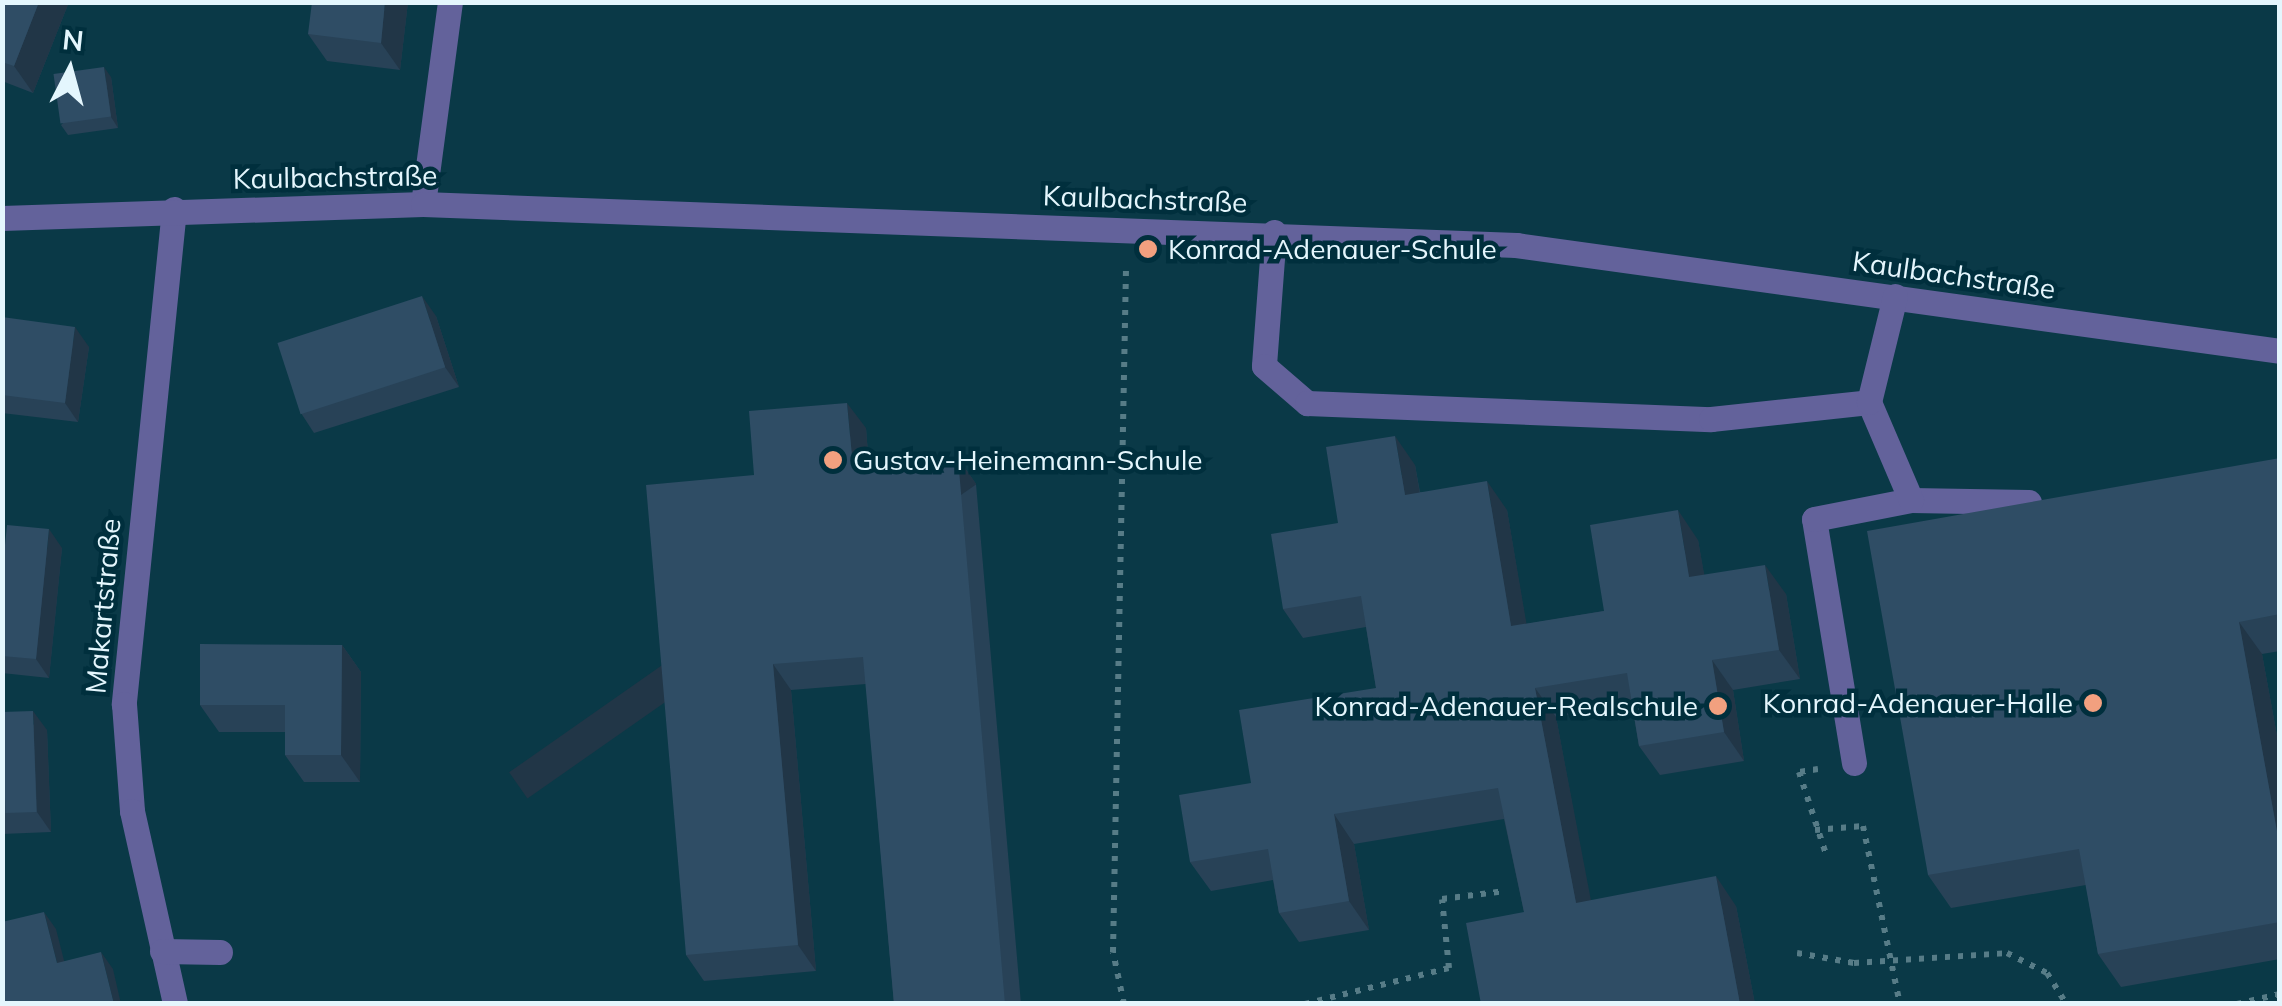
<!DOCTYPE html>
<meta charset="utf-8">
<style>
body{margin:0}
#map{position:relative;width:2282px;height:1006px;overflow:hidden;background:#0a3947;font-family:Mulish,sans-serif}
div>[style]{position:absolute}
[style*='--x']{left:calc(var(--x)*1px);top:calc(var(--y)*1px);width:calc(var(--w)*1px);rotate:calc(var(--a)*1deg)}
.path>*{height:6px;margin-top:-3px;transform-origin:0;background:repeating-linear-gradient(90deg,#577c87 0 5px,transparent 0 13px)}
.minor>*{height:25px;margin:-12.5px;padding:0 12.5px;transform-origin:12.5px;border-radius:12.5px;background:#63629b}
.wall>*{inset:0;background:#284257}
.shaded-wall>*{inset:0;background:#213647;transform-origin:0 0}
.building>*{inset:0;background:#2f4d65;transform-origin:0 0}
.dots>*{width:28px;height:28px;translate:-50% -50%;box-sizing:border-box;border:5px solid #002f3d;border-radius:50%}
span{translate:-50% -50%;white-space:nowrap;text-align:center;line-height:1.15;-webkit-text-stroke:9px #002f3d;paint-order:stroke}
.street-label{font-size:28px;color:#e4f6fd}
.poi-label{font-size:28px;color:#e4f6fd}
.left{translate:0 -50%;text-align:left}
.right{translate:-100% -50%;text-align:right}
.frame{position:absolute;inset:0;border:5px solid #e4f6fd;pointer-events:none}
.north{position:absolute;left:20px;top:20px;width:100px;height:100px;-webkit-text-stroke:8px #002f3d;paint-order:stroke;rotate:6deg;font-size:28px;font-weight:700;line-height:40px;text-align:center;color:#e4f6fd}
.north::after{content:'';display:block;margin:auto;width:35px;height:45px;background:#e4f6fd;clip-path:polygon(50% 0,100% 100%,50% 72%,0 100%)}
</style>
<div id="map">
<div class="path">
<div style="--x:1818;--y:769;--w:19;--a:171"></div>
<div style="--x:1799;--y:772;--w:86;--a:71.8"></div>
<div style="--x:1815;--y:830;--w:48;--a:-4.8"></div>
<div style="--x:1863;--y:826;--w:182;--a:78.3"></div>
<div style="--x:1797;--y:953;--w:58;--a:10"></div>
<div style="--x:1854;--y:963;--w:153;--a:-3.7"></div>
<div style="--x:2007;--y:953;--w:45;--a:26.6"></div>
<div style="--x:2047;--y:973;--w:36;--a:58"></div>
<div style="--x:1124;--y:1004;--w:53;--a:-101.9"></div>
<div style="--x:1113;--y:952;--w:686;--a:-88.91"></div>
<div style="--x:1305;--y:1004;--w:148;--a:-14"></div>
<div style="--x:1449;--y:968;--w:69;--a:-95.8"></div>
<div style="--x:1442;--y:899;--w:64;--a:-7.1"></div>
<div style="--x:2237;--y:1004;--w:44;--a:-13.1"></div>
</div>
<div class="minor">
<div style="--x:423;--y:204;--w:204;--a:-82.4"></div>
<div style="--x:174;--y:209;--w:498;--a:95.8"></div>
<div style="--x:124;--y:704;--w:107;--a:85.7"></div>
<div style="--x:132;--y:811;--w:198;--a:77.4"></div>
<div style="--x:2;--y:218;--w:421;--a:-1.9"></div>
<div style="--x:423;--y:204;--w:1094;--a:2.15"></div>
<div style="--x:1516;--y:245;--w:771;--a:7.9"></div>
<div style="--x:1274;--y:232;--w:134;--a:94.3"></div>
<div style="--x:1264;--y:366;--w:57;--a:40.7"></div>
<div style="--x:1307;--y:403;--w:404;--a:2.3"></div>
<div style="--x:1711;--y:419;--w:159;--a:-6.1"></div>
<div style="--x:1911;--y:500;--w:118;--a:1"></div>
<div style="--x:1854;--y:763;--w:247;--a:-99.3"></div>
<div style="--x:1814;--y:519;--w:99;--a:-11.1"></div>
<div style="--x:1911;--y:500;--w:107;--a:-113.2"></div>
<div style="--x:1869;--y:402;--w:109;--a:-76.2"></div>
<div style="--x:162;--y:951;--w:58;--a:1"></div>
</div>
<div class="wall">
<div style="clip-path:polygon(2px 2px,69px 2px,33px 93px,2px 81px)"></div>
<div style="clip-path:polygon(408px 2px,400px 70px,327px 61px,308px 34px)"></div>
<div style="clip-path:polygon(111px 77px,118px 128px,68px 135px,61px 125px)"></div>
<div style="clip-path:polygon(436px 316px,459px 387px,314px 433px,301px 413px)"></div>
<div style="clip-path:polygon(2px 317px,89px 347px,78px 422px,2px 413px)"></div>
<div style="clip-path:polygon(866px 428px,869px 466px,958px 458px,976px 484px,1021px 1004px,894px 1004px,866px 684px,791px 690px,816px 971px,704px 981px,686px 955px,754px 475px)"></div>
<div style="clip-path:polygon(2280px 458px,2280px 651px,2262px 654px,2280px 752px,2280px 959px,2121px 987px,2098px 954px,2086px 885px,1951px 908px,1928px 875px)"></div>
<div style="clip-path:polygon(1415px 465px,1420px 492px,1507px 510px,1526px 624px,1604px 611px,1698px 540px,1704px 575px,1786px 594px,1800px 679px,1733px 690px,1744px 761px,1660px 775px,1639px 746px,1632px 705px,1556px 717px,1590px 900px,1736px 906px,1755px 1004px,1481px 1004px,1524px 912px,1504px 819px,1354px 844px,1369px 930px,1299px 942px,1279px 913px,1273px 880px,1211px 891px,1190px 862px,1251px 783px,1376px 688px,1366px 627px,1303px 638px,1283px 609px,1338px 523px)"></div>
<div style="clip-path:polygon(62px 548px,49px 678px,2px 673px,2px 555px)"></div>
<div style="clip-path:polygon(342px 645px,361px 672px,360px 782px,304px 782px,285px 755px,285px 732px,219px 732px,200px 705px)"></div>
<div style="clip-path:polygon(2px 712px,47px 730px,51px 832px,2px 834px)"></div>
</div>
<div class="shaded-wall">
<div style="clip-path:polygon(39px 2px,69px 2px,33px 93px,14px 66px)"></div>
<div style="clip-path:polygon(385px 2px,408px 2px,400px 70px,381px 43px)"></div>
<div style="clip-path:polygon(104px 67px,111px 77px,118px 128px,111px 117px)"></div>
<div style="clip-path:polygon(422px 296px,436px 316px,459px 387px,445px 367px)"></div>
<div style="clip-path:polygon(75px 327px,89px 347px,78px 422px,65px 403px)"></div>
<div style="clip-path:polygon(847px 403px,866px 428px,871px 493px,853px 467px)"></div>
<div style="clip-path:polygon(1395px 436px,1415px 465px,1425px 524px,1405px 495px)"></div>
<div style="left:958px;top:458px;width:32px;height:548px;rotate:55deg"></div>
<div style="clip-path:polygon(1487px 481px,1507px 510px,1532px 656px,1511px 626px)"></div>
<div style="clip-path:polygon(1678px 510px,1698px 540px,1710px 606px,1689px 577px)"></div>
<div style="clip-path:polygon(49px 529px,62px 548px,49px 678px,36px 659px)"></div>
<div style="clip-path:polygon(1765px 565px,1786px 594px,1800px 679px,1779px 650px)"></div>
<div style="clip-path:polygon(2239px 622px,2262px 654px,2280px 752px,2280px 848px)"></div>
<div style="clip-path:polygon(342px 645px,361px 672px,360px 782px,341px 755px)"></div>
<div style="clip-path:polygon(1712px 660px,1733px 690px,1744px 761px,1724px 732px)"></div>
<div style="clip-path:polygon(773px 664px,791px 690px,816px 971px,798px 945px)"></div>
<div style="clip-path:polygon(1535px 688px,1556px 717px,1597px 932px,1576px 903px)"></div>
<div style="clip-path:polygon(33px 711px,47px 730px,51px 832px,37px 812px)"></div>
<div style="clip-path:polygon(1334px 814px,1354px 844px,1369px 930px,1349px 901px)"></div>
<div style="clip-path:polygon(1716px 876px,1736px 906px,1755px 1004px,1740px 1004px)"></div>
<div style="clip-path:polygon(44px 912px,56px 929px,69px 980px,57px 963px)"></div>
<div style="clip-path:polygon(101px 952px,113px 969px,121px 1004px,114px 1004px)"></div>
</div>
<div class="building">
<div style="clip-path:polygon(2px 2px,39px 2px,14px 66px,2px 62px)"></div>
<div style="clip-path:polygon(312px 2px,385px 2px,381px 43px,308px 34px)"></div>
<div style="left:104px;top:67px;width:50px;height:51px;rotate:82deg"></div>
<div style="left:422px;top:296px;width:75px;height:152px;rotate:72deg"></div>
<div style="clip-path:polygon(2px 317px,75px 327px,65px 403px,2px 395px)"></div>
<div style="clip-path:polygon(847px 403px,853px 467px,958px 458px,1005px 1004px,894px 1004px,863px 657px,773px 664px,798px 945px,686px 955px,646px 485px,754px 475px,749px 411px)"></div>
<div style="clip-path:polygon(1395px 436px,1405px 495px,1487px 481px,1511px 626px,1604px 611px,1590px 525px,1678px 510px,1689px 577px,1765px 565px,1779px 650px,1712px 660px,1724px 732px,1639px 746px,1627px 673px,1535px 688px,1576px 903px,1716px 876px,1740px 1004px,1481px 1004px,1466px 923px,1524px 912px,1498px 788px,1334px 814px,1349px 901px,1279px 913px,1268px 849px,1190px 862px,1179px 795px,1251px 783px,1239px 710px,1376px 688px,1361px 596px,1283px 609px,1271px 534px,1338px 523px,1326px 447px)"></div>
<div style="clip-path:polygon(2280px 458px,2280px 614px,2239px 622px,2280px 848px,2280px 922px,2098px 954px,2079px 849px,1928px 875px,1867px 531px)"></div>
<div style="clip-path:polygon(7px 525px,49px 529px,36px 659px,2px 656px,2px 555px,4px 555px)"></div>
<div style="clip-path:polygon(200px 644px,342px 645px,341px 755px,285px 755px,285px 705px,200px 705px)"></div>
<div style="left:33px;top:711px;width:101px;height:31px;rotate:88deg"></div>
<div style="clip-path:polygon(44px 912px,57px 963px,101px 952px,114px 1004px,5px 1004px,2px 993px,2px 922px)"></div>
</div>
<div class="dots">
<div style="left:1148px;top:249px;background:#f2a07f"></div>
<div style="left:833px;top:460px;background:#f2a07f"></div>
<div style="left:2093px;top:703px;background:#f2a07f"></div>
<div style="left:1718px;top:706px;background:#f2a07f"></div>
</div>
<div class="street-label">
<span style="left:335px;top:177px;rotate:-1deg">Kaulbachstraße</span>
<span style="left:1145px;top:199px;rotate:2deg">Kaulbachstraße</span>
<span style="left:1954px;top:275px;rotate:8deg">Kaulbachstraße</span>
<span style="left:103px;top:606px;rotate:-85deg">Makartstraße</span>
</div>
<div class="poi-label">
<span class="left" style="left:1168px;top:249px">Konrad-Adenauer-Schule</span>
<span class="left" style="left:853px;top:460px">Gustav-Heinemann-Schule</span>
<span class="right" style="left:2073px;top:703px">Konrad-Adenauer-Halle</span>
<span class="right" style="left:1698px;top:706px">Konrad-Adenauer-Realschule</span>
</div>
<div class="frame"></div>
<div class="north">N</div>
</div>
